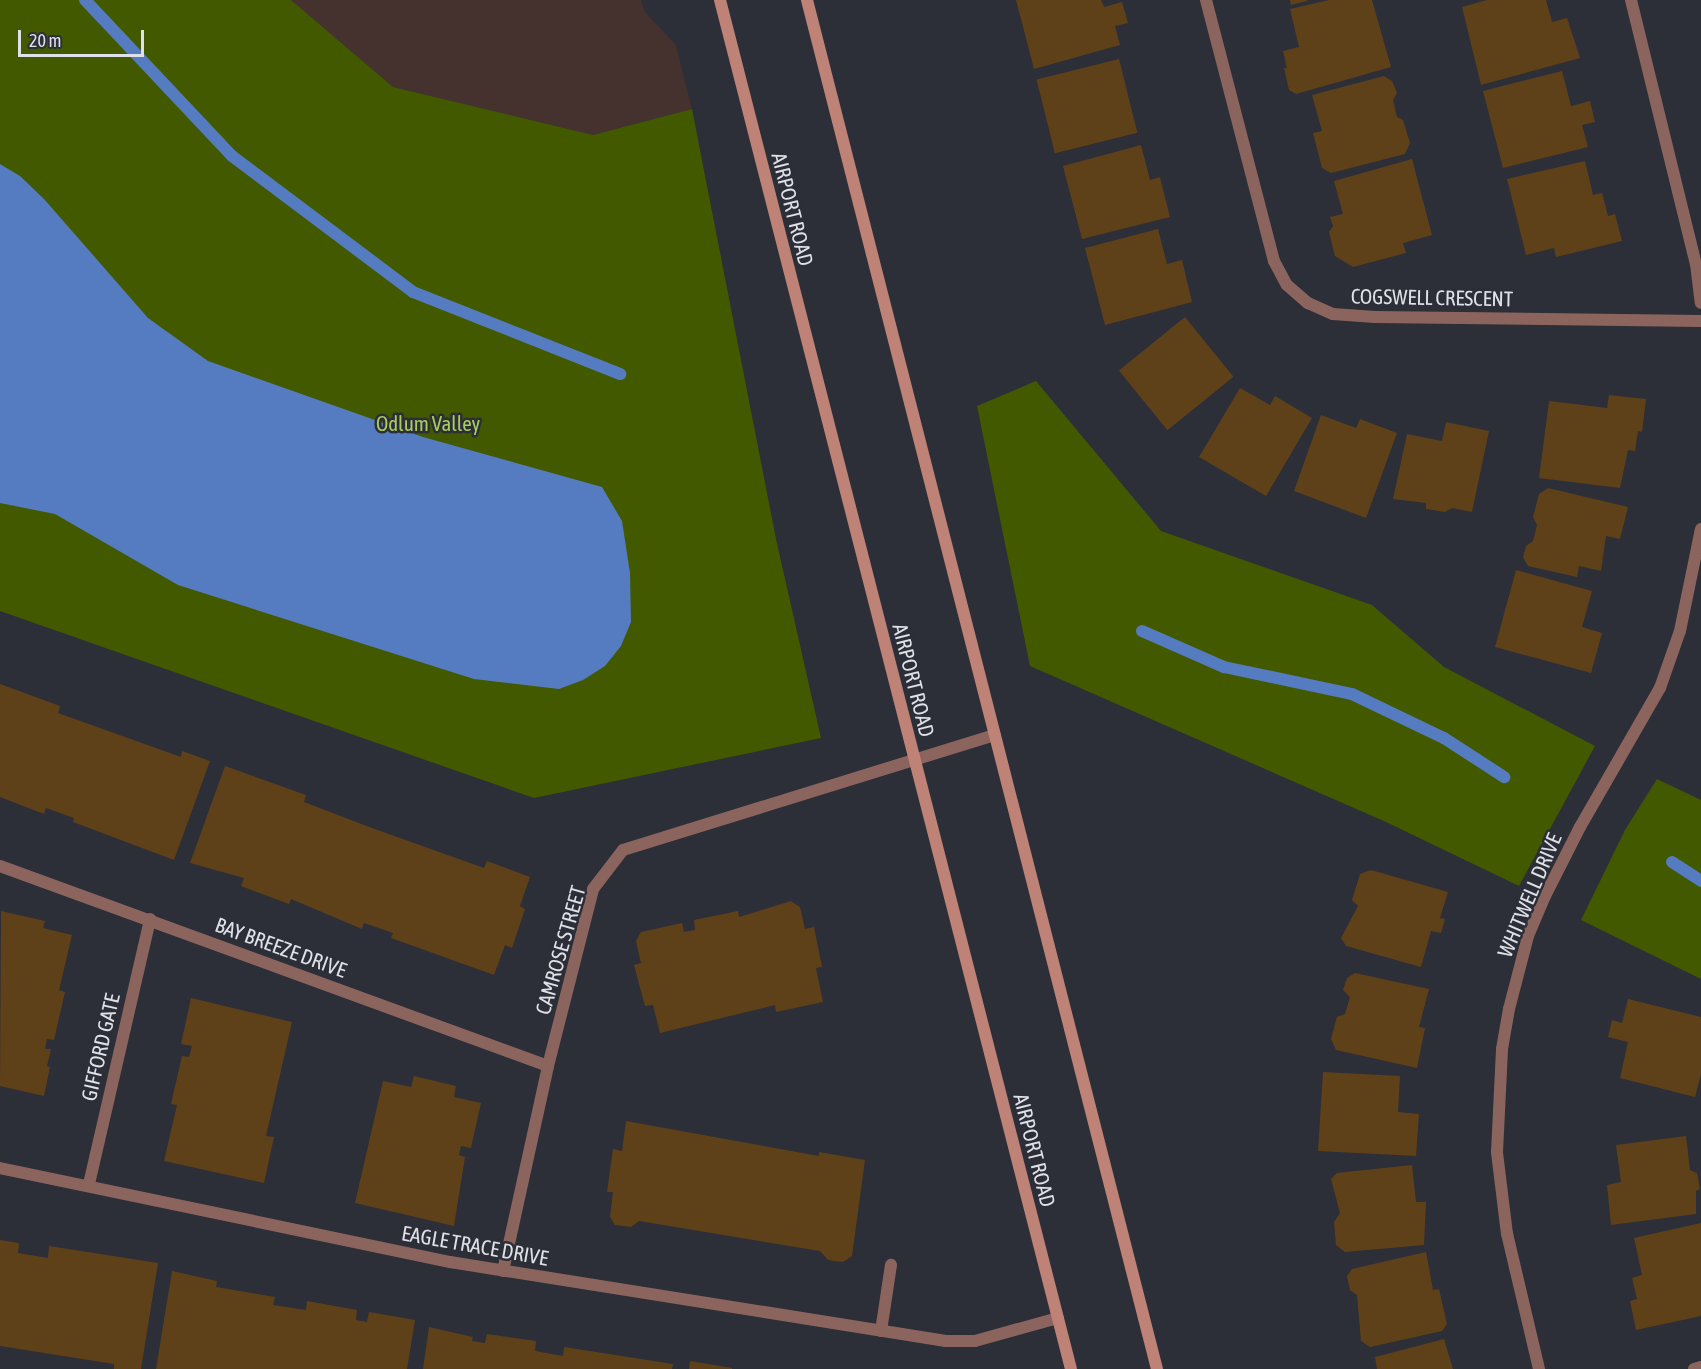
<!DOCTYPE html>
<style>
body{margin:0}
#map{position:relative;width:1701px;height:1369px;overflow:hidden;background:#2c2e38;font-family:"Asap Condensed",sans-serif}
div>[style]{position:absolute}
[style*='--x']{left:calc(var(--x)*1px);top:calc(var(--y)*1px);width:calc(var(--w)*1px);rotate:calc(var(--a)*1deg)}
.commercial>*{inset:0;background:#45312d}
.green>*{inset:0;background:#435900}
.water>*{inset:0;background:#557cc1}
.stream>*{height:12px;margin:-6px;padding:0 6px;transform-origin:6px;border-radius:6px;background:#557cc1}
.building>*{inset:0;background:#5f4119;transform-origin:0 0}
.service>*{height:12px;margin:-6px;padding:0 6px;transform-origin:6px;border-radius:6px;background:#8b655d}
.minor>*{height:12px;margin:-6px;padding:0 6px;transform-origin:6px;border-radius:6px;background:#8b655d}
.secondary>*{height:12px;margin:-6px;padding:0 6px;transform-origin:6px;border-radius:6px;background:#bf8276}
span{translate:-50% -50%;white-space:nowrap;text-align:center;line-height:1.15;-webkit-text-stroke:5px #2c2e38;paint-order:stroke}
.street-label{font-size:21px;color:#e0e1e8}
.park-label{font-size:21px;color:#a9ce5e}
.scale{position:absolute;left:18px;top:30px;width:126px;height:27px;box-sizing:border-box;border:3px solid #e0e1e8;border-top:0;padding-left:8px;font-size:18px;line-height:21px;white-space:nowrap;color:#e0e1e8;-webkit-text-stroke:4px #2c2e38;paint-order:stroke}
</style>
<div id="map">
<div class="commercial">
<div style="clip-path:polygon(291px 0,641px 0,644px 11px,676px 45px,692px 109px,593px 135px,393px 87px)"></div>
</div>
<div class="green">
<div style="clip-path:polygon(0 0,291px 0,393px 87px,593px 135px,692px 109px,776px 539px,821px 738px,534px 798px,0 611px)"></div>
<div style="clip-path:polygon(1036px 381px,1161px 531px,1372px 605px,1444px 667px,1595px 746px,1519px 886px,1386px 822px,1030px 666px,977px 406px)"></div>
<div style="clip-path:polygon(1657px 779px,1701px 800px,1701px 979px,1581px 920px,1625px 830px)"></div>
</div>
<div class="water">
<div style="clip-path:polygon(0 164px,20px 176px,44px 199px,148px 318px,208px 361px,423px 437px,602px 487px,622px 521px,630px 573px,631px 622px,621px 646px,605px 666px,583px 680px,559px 689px,474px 679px,178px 585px,55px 514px,0 503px)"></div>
</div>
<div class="stream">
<div style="--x:85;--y:0;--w:214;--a:46.7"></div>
<div style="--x:232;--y:156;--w:226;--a:36.9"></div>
<div style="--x:413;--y:292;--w:223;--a:21.6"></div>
<div style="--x:1142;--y:631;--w:90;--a:23.7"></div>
<div style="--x:1224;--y:667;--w:131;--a:11.9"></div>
<div style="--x:1352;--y:694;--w:102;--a:25.6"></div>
<div style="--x:1444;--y:738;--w:72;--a:33"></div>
<div style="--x:1672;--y:862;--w:35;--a:33"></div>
</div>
<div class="building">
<div style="clip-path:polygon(1016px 0,1101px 0,1104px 7px,1122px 2px,1128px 23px,1115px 26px,1120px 45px,1034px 69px)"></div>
<div style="clip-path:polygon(1290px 0,1307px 0,1307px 1px,1291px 5px)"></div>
<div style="clip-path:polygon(1329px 0,1372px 0,1391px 67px,1296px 94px,1289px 90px,1284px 68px,1287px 68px,1283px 51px,1299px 47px,1290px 9px)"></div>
<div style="clip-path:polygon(1487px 0,1546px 0,1552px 22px,1567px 18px,1580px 58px,1481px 85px,1462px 7px)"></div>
<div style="left:1119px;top:59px;width:76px;height:85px;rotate:76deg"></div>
<div style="clip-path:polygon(1562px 71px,1571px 106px,1590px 101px,1595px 122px,1582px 125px,1588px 147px,1503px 168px,1483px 91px)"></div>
<div style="clip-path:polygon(1384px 76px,1392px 81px,1397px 93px,1393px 100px,1397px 117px,1403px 120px,1410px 143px,1405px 154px,1331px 173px,1322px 168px,1313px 133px,1322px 131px,1312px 95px)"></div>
<div style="clip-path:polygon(1141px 145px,1150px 180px,1160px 177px,1170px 217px,1082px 239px,1063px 166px)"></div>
<div style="clip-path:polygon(1412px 159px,1432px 235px,1403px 243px,1406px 253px,1353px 267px,1335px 256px,1329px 232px,1333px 226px,1330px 217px,1343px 214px,1334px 181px)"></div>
<div style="clip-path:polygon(1585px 161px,1593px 195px,1602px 193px,1608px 216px,1615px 214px,1622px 241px,1556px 257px,1554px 248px,1526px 255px,1507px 179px)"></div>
<div style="clip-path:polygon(1158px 229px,1167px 264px,1182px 260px,1192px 302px,1105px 325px,1085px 248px)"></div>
<div style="left:1185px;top:317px;width:77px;height:85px;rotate:51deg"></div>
<div style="clip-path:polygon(1240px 388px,1270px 405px,1275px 396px,1312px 418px,1266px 496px,1199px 457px)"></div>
<div style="clip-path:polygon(1609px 395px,1646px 399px,1642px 432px,1638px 431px,1635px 451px,1628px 450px,1620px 488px,1539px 478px,1549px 401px,1607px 408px)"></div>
<div style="clip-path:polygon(1321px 415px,1356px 428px,1360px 419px,1397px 433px,1366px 518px,1294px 491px)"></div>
<div style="clip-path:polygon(1446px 422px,1489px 431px,1472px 512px,1452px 508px,1445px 512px,1426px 509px,1426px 503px,1393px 499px,1407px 434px,1442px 441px)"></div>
<div style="clip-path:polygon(1548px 488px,1628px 507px,1620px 539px,1606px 536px,1601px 571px,1579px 566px,1577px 577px,1528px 566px,1523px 557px,1526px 546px,1533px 541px,1537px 525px,1533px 517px,1539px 494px)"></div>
<div style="clip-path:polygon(1516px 570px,1592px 591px,1582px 627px,1602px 633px,1591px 673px,1495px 647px)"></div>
<div style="clip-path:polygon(0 684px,60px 706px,58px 713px,181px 757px,182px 751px,210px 761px,174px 860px,73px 822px,74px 818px,46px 808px,44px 814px,0 797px)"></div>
<div style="clip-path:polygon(225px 766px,306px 795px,304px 802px,372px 828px,484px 868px,487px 861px,530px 877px,520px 906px,525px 909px,512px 948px,505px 945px,494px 975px,391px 938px,393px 933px,364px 923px,362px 929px,291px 899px,289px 904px,241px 886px,244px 878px,190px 863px)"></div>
<div style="clip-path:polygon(1371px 870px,1448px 892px,1440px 918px,1445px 919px,1441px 933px,1431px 931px,1421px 967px,1346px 946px,1341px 938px,1358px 906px,1352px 900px,1360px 874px)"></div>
<div style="clip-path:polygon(791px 901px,800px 907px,805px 929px,814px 927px,822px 967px,816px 968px,823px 1002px,776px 1012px,775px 1005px,660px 1033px,653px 1005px,645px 1006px,634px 965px,641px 963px,636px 941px,641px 932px,682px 923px,684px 932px,695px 930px,694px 920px,738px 911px,739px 917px)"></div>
<div style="clip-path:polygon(1px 911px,45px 921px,43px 928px,72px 935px,59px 990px,65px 992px,54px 1040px,47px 1039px,45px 1049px,51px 1049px,47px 1066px,50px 1067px,44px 1096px,0 1086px)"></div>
<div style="clip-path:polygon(1355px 973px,1429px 989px,1419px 1027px,1425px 1028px,1417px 1068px,1336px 1050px,1331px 1039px,1337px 1017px,1345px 1014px,1350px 997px,1343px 990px,1347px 978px)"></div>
<div style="clip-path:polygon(191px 998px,292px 1022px,266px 1136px,274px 1137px,264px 1183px,164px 1161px,177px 1105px,171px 1104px,182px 1056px,189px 1057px,192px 1046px,181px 1044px)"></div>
<div style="clip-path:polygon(1628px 999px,1701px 1017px,1701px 1074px,1695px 1097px,1620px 1078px,1628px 1042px,1608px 1037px,1612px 1020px,1622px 1023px)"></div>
<div style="clip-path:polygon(1323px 1072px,1400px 1076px,1398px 1112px,1419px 1114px,1416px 1156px,1318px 1151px)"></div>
<div style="clip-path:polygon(414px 1076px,456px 1086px,454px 1097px,481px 1103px,471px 1148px,461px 1146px,459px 1155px,465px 1157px,454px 1226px,355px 1203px,383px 1081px,411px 1087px)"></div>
<div style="clip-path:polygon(626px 1121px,819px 1156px,819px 1152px,865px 1160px,852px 1256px,843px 1262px,828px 1260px,820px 1251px,639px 1221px,631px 1227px,615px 1225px,610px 1217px,613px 1192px,607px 1192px,613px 1149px,622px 1151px)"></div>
<div style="clip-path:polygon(1686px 1136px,1690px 1170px,1697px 1173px,1700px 1189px,1696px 1191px,1696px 1214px,1611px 1225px,1607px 1185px,1621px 1182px,1616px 1145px)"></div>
<div style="clip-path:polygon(1412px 1165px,1416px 1202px,1426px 1202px,1424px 1245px,1345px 1252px,1336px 1245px,1334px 1222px,1340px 1213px,1331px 1179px,1337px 1173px)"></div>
<div style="clip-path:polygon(1701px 1223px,1701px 1316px,1636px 1330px,1630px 1301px,1637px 1299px,1632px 1278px,1642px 1275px,1634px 1238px)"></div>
<div style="clip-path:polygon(0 1240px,19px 1243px,18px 1253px,48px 1258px,49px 1246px,158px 1263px,141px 1369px,114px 1369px,114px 1364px,0 1346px)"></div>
<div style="clip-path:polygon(1426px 1252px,1433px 1290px,1439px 1289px,1447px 1324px,1442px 1331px,1370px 1347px,1361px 1341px,1357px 1295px,1350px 1290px,1347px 1276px,1352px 1269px)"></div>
<div style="clip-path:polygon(172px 1271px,217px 1281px,216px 1287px,275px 1297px,273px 1305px,306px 1310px,307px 1301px,357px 1310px,356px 1320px,367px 1322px,369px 1312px,415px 1320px,407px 1369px,156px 1369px)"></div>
<div style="clip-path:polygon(429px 1327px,473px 1337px,472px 1341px,485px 1343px,487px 1334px,536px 1341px,535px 1351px,563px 1356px,564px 1347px,673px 1364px,672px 1369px,423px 1369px)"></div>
<div style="clip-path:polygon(1444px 1339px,1453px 1369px,1377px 1369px,1375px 1357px)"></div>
<div style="clip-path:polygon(690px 1361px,732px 1368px,732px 1369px,689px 1369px)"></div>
</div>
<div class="service">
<div style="--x:881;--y:1331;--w:67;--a:-81.4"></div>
<div style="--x:946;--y:1341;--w:29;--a:0"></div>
<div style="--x:975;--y:1341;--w:86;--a:-15.5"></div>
</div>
<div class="minor">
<div style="--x:1206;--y:0;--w:270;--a:75.4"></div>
<div style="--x:1274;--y:261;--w:27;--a:62"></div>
<div style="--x:1287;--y:285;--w:28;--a:41"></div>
<div style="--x:1308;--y:303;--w:27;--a:24"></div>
<div style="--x:1333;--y:314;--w:42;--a:4.1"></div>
<div style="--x:1375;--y:317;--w:326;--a:0.7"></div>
<div style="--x:1631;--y:0;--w:272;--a:76.2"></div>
<div style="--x:1696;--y:264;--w:39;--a:83"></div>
<div style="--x:0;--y:866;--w:583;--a:20.05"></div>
<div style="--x:0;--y:1168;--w:460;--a:11.8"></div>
<div style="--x:450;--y:1262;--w:502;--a:9.05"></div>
<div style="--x:89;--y:1184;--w:272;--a:-77"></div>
<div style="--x:503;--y:1271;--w:210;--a:-77.6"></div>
<div style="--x:548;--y:1066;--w:183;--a:-75.7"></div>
<div style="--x:593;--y:889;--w:49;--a:-52.4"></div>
<div style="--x:623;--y:850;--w:389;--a:-17.2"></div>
<div style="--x:1539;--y:1369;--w:139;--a:-103.3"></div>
<div style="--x:1507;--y:1234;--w:83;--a:-97"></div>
<div style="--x:1497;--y:1152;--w:103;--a:-87.2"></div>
<div style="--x:1502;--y:1049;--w:41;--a:-80.1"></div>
<div style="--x:1509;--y:1009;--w:75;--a:-75.4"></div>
<div style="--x:1528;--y:936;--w:43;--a:-67"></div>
<div style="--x:1545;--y:896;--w:77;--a:-63.1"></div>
<div style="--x:1580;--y:827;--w:160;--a:-60.1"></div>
<div style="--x:1660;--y:688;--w:60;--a:-70.7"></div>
<div style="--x:1680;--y:631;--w:104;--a:-78.4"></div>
<div style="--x:1694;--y:1369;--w:7;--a:-16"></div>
</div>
<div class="secondary">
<div style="--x:720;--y:0;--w:1413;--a:75.62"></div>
<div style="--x:807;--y:0;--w:1413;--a:75.66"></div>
</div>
<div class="street-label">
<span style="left:793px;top:209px;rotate:76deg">AIRPORT ROAD</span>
<span style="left:1432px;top:297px;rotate:1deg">COGSWELL CRESCENT</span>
<span style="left:914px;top:680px;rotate:76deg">AIRPORT ROAD</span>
<span style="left:1529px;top:895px;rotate:-67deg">WHITWELL DRIVE</span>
<span style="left:281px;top:947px;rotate:20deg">BAY BREEZE DRIVE</span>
<span style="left:560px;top:950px;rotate:-74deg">CAMROSE STREET</span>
<span style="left:100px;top:1047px;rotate:-77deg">GIFFORD GATE</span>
<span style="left:1035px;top:1150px;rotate:76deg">AIRPORT ROAD</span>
<span style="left:475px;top:1245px;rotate:10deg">EAGLE TRACE DRIVE</span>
</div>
<div class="park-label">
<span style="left:428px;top:423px">Odlum Valley</span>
</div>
<div class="scale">20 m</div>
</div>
